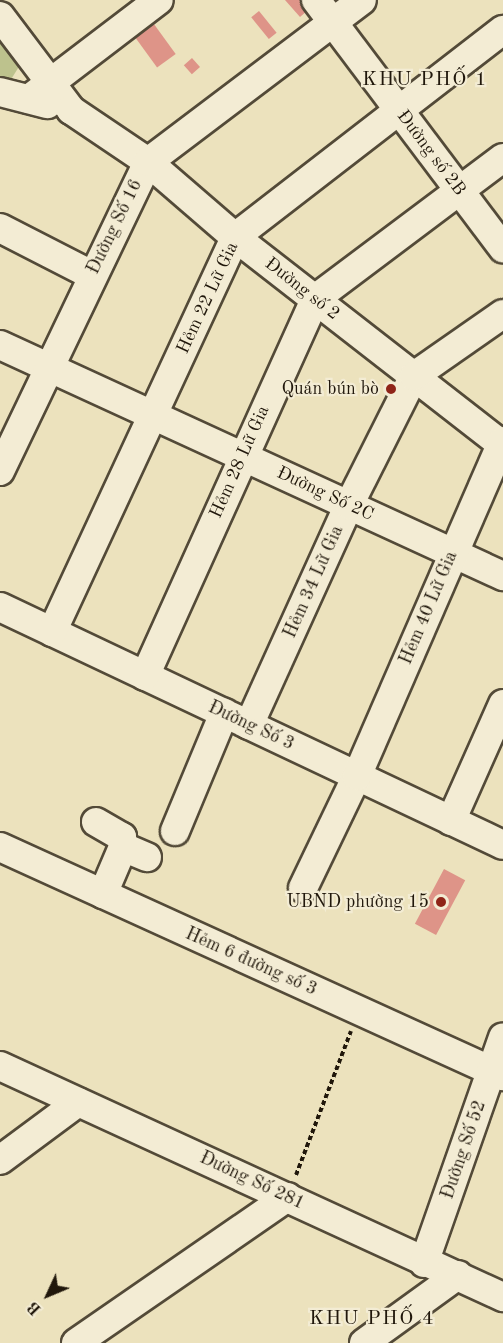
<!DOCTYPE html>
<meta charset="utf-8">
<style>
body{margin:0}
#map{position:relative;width:503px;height:1343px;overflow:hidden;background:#ece2bd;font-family:"Old Standard TT",serif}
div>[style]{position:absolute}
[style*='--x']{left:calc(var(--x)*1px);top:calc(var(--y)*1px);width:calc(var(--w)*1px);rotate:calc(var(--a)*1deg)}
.green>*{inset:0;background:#bdc28d}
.building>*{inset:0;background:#de9488;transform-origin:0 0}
.path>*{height:4px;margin-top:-2px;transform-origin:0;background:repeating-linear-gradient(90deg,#20170b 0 4.5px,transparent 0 7.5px)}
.roads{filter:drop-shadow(2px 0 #534a38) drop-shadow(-2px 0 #534a38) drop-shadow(0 2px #534a38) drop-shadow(0 -2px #534a38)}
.minor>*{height:28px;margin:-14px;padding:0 14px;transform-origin:14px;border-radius:14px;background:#f3ecd4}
.dots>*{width:16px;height:16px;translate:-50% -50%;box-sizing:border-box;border:3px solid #f3ecd4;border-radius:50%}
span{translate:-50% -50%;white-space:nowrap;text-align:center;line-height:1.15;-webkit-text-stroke:4.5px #f3ecd4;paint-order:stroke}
.street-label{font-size:18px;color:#20170b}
.poi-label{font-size:18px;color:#20170b}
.right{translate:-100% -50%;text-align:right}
.neighbourhood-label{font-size:20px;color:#20170b;letter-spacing:1.5px}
.north{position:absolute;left:18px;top:1265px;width:60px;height:60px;-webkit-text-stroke:4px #f3ecd4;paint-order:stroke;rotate:226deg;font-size:16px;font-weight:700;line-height:24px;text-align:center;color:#20170b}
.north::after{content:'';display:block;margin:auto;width:21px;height:27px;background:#20170b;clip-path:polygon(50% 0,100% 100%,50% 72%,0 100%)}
</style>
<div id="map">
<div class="green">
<div style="clip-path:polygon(0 35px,20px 65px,10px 81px,0 82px)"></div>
</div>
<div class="building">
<div style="clip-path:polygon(285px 0,300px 0,308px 10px,300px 17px)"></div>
<div style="left:259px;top:11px;width:28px;height:10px;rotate:51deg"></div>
<div style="left:151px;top:20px;width:42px;height:23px;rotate:54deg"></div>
<div style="left:192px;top:58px;width:12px;height:11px;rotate:48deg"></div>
<div style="left:444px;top:869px;width:24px;height:62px;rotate:28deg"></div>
</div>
<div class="path">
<div style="--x:296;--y:1175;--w:154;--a:-69.1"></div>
</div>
<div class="roads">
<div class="minor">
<div style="--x:316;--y:0;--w:311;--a:53"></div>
<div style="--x:0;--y:16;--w:118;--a:52.9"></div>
<div style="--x:71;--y:110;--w:93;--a:34"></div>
<div style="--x:148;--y:162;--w:115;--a:40.8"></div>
<div style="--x:235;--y:237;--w:340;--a:37.9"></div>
<div style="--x:0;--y:92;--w:49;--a:14.3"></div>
<div style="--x:29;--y:99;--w:163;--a:-37.3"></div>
<div style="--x:0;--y:228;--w:103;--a:27.1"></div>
<div style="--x:0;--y:345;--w:554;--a:24.67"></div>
<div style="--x:0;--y:471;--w:343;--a:-64.4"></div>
<div style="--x:148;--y:162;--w:268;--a:-37.1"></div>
<div style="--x:0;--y:607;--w:556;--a:25.32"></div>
<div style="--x:52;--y:632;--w:435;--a:-65.1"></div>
<div style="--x:235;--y:237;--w:339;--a:-37.7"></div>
<div style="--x:145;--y:676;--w:414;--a:-65.7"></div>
<div style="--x:315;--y:299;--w:235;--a:-36.9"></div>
<div style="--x:249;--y:725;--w:242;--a:-65.6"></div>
<div style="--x:349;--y:505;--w:144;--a:-63.3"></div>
<div style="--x:414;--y:376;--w:108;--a:-34.9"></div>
<div style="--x:451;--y:821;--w:128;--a:-66"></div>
<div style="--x:96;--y:822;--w:30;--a:30"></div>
<div style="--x:122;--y:837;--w:10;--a:84"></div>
<div style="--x:123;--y:847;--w:26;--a:23"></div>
<div style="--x:175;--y:831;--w:128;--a:-67.4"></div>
<div style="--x:0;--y:847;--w:553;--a:24.48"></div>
<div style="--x:303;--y:888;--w:124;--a:-64.3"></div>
<div style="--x:357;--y:776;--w:365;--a:-66.5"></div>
<div style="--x:103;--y:894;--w:51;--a:-66.9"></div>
<div style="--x:0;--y:1066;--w:554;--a:24.67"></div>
<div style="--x:0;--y:1160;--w:97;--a:-36.6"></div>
<div style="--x:424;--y:1263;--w:239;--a:-70.7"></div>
<div style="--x:76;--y:1343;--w:257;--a:-34.6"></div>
<div style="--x:364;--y:1343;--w:116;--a:-35.9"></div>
</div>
</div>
<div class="dots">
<div style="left:391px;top:389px;background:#8f2418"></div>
<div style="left:441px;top:902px;background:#8f2418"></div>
</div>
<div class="street-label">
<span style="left:431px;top:153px;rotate:53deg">Đường số 2B</span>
<span style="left:115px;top:227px;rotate:-64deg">Đường Số 16</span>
<span style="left:302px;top:289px;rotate:38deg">Đường số 2</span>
<span style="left:208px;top:298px;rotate:-65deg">Hẻm 22 Lữ Gia</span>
<span style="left:240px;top:462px;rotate:-66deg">Hẻm 28 Lữ Gia</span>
<span style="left:325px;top:494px;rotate:25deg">Đường Số 2C</span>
<span style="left:314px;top:582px;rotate:-66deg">Hẻm 34 Lữ Gia</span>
<span style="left:429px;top:608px;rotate:-67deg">Hẻm 40 Lữ Gia</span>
<span style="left:251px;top:726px;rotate:25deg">Đường Số 3</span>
<span style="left:251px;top:962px;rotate:24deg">Hẻm 6 đường số 3</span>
<span style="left:464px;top:1150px;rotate:-71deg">Đường Số 52</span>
<span style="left:252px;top:1181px;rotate:25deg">Đường Số 281</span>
</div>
<div class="poi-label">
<span class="right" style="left:379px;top:389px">Quán bún bò</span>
<span class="right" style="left:429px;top:902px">UBND phường 15</span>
</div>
<div class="neighbourhood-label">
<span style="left:425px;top:80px">KHU PHỐ 1</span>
<span style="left:372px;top:1319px">KHU PHỐ 4</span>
</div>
<div class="north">B</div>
</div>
